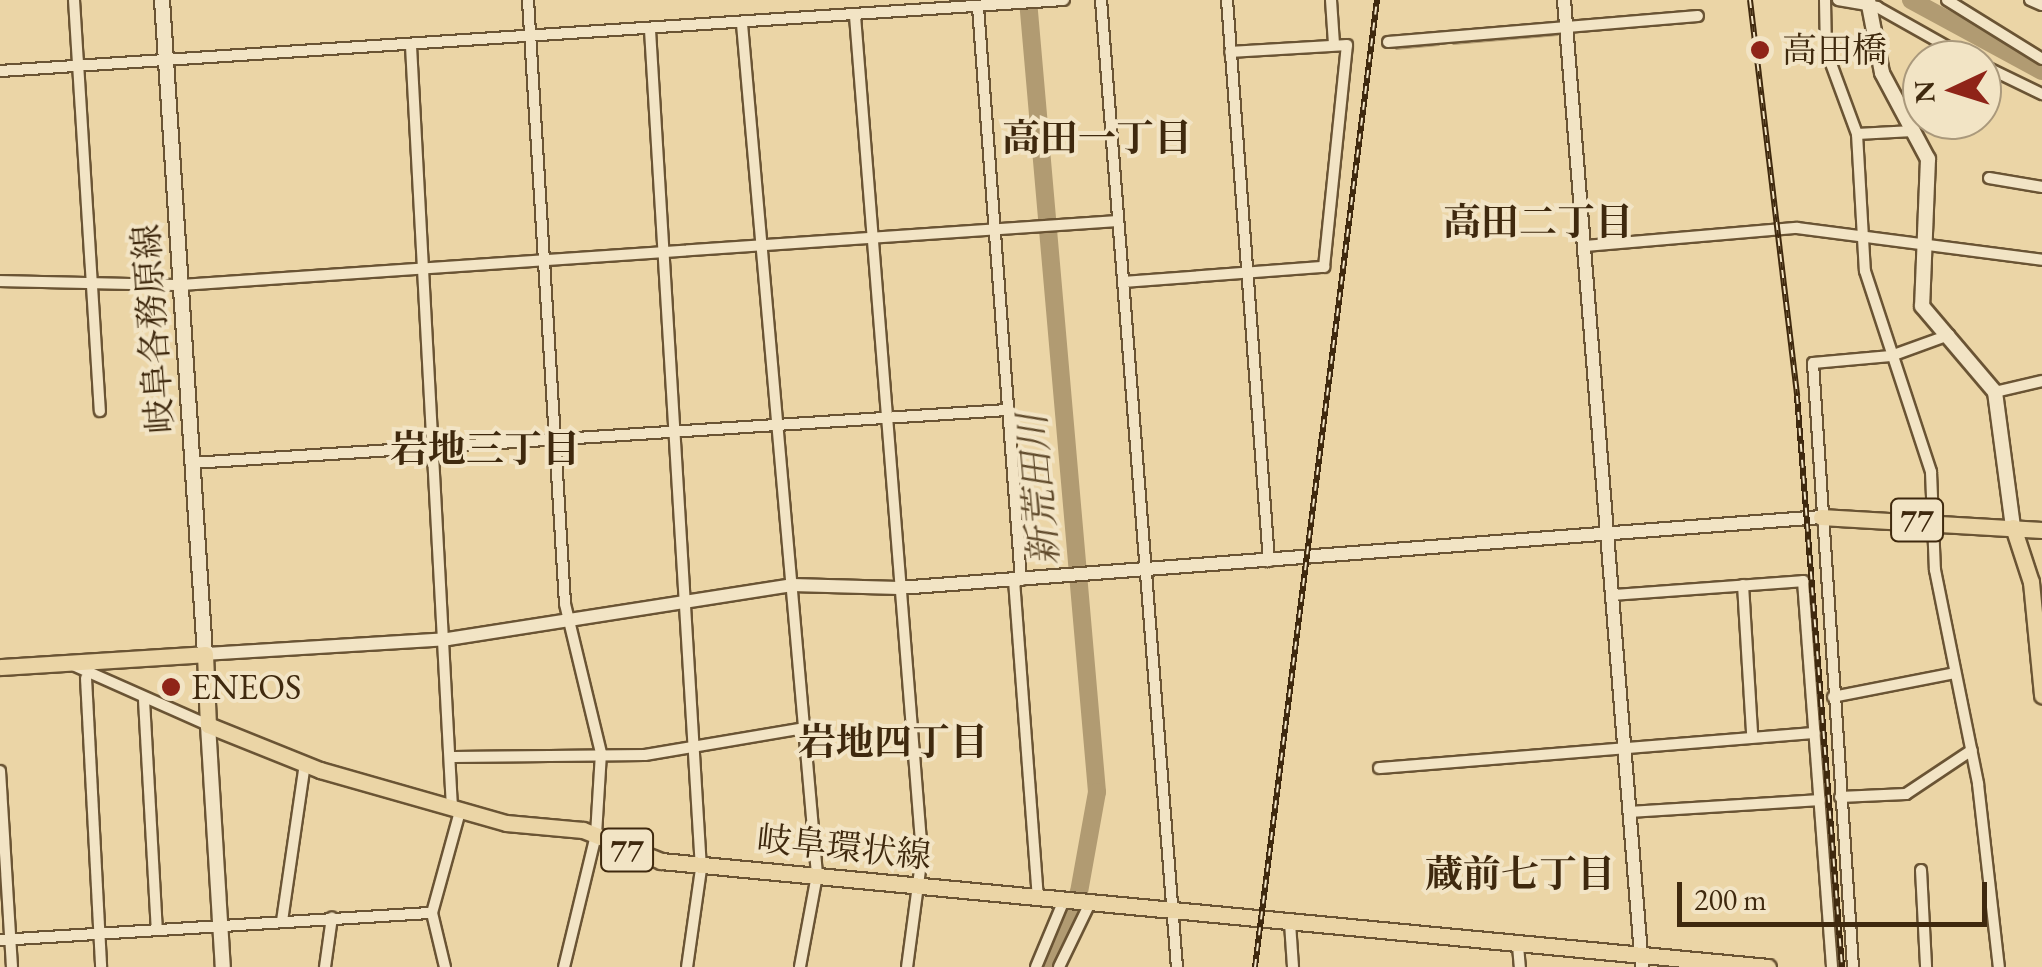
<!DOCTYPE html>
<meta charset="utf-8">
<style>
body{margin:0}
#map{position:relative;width:2042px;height:967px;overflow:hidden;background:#ebd5a6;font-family:"EB Garamond","Noto Serif JP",serif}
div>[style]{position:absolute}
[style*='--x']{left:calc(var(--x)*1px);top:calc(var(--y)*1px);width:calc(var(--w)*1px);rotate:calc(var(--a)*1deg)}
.stream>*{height:2.5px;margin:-1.25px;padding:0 1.25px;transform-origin:1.25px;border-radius:1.25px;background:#b19b72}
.river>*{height:18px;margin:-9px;padding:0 9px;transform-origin:9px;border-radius:9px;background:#b19b72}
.roads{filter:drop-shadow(2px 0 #6a5434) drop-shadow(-2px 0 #6a5434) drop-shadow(0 2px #6a5434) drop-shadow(0 -2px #6a5434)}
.minor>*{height:10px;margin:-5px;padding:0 5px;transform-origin:5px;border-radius:5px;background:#f2e4c5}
.tertiary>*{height:12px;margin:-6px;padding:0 6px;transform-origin:6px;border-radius:6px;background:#f2e4c5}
.secondary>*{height:14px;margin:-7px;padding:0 7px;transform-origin:7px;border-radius:7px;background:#f2e4c5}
.primary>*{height:15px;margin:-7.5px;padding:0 7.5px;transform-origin:7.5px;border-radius:7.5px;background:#ebd5a6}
.rail>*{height:6px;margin-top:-3px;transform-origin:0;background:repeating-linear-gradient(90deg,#f2e4c5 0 8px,#3f290e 0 16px);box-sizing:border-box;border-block:2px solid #3f290e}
.dots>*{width:28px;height:28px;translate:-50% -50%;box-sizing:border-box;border:5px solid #f2e4c5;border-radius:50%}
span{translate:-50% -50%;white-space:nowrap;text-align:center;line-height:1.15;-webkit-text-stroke:8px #f2e4c5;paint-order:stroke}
.shield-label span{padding:2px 8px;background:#f2e4c5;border:2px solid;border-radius:8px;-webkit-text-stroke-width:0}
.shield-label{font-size:32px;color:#3f290e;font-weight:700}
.poi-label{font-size:35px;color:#3f290e}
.left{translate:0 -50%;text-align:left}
.street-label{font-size:35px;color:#3f290e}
.neighbourhood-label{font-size:38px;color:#3f290e;font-weight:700}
.water-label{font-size:38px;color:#614b2c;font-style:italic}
.north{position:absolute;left:1902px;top:40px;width:100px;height:100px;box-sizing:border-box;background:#f2e4c5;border:2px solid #aa997c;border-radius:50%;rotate:266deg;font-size:28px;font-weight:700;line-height:40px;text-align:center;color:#3f290e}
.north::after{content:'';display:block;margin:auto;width:35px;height:45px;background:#8f2418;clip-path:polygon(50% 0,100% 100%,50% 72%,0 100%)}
.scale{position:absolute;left:1677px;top:882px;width:310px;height:45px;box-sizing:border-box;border:5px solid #3f290e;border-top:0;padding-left:12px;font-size:30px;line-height:35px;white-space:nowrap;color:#3f290e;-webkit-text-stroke:8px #f2e4c5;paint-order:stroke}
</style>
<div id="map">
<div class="stream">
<div style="--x:1453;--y:43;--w:104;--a:-4.9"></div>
<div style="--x:1396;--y:48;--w:42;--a:-5.4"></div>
</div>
<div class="river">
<div style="--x:1028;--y:0;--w:795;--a:85.02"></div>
<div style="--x:1097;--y:792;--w:102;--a:100.2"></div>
<div style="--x:1079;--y:892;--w:82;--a:113.1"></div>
<div style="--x:1911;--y:0;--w:149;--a:28.5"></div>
</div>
<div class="roads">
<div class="minor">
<div style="--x:74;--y:0;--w:412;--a:86.4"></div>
<div style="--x:528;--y:0;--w:605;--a:86.49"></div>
<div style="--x:565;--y:604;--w:153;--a:76.4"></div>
<div style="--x:601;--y:753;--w:82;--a:93.5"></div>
<div style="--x:596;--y:835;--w:136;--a:103.6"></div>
<div style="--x:1101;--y:0;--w:970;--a:85.51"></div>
<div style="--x:1227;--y:0;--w:563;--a:85.72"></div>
<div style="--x:1331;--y:0;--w:44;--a:86.1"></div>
<div style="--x:1825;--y:0;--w:50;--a:88.9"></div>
<div style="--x:1826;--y:50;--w:90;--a:69.7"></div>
<div style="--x:1857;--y:134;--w:137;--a:86.7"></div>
<div style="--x:1865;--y:271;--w:212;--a:71.8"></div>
<div style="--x:1931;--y:472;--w:98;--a:87.7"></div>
<div style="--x:1935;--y:570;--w:218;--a:78.6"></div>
<div style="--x:1978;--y:784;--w:184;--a:83.5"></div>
<div style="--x:1838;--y:0;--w:40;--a:10"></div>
<div style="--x:1877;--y:7;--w:108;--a:29.4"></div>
<div style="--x:1947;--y:0;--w:112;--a:31.8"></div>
<div style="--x:2030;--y:0;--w:13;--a:23"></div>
<div style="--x:978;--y:7;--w:575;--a:85.71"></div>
<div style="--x:855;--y:16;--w:842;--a:85.43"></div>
<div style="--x:922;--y:855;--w:113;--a:97.6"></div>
<div style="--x:742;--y:24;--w:854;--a:84.96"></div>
<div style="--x:817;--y:875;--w:94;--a:100.5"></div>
<div style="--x:650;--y:30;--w:841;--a:86.52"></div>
<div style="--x:701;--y:869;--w:99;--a:98.1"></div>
<div style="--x:1388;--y:42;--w:311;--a:-4.8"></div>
<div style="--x:411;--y:46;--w:763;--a:86.92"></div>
<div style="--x:1982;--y:65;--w:67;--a:25.8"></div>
<div style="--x:0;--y:71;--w:1066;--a:-3.82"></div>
<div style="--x:1857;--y:134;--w:56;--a:-3.1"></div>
<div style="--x:1989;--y:178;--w:54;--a:9.6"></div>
<div style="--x:1585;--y:246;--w:213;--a:-4.9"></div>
<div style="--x:1797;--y:228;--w:247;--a:7.4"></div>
<div style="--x:0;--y:281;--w:181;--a:1.3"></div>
<div style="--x:181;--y:285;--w:939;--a:-3.91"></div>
<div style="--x:1123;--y:282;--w:202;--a:-4.3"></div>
<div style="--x:1324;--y:267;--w:223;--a:-84.1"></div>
<div style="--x:1347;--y:45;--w:117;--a:176.6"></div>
<div style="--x:1995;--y:392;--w:48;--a:-13.2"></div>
<div style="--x:192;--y:463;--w:818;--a:-3.72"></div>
<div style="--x:1014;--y:580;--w:318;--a:85.7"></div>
<div style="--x:1743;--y:585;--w:149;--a:86.5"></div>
<div style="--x:1613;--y:595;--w:191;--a:-4.2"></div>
<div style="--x:1803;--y:581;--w:387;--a:85.7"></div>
<div style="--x:66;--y:662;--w:155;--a:23.9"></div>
<div style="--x:86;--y:678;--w:289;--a:87"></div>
<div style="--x:1833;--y:697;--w:124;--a:-11.1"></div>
<div style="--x:144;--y:700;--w:230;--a:86.8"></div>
<div style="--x:454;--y:757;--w:191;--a:-0.6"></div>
<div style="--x:645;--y:755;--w:161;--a:-9.6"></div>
<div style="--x:1379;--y:768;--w:437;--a:-4.6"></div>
<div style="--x:0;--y:771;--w:196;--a:86.5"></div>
<div style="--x:1840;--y:797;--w:66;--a:-2.6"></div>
<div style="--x:1906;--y:794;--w:79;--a:-33.7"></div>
<div style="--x:1630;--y:812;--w:190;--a:-3.6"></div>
<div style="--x:1921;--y:870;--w:97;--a:87"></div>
<div style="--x:432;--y:913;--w:106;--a:-74.6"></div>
<div style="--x:432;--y:913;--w:56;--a:76.5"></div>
<div style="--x:282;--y:921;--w:159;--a:-81.7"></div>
<div style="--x:1290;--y:923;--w:44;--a:86.1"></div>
<div style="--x:0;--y:940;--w:433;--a:-3.6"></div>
<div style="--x:1518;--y:946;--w:21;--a:85"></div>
<div style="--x:325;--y:967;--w:50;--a:-82"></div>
<div style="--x:1036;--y:967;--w:73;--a:-67.3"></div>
<div style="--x:1059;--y:967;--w:71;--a:-64.2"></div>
<div style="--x:1853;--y:967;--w:605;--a:-93.79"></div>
<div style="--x:1813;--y:363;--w:78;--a:-5.1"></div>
<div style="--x:1891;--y:356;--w:62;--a:-19.9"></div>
</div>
<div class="tertiary">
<div style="--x:1564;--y:0;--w:970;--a:85.39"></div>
<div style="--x:205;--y:654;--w:243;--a:-3.5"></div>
<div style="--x:448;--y:639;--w:348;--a:-8.9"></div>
<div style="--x:792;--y:585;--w:107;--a:1.6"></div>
<div style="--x:899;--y:588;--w:925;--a:-4.4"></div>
</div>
<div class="secondary">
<div style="--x:162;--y:0;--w:655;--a:86.24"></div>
<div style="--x:1868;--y:0;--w:74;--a:79.1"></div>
<div style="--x:1882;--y:73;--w:98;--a:61.9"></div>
<div style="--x:1928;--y:159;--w:147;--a:92.3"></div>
<div style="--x:1922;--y:306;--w:113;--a:49.7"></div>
<div style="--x:1995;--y:392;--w:136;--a:82.4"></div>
<div style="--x:208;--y:725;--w:242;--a:86.5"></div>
</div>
<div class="primary">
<div style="--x:1821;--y:517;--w:221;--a:3.4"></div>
<div style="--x:2013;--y:527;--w:58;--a:71.9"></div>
<div style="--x:2031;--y:582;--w:114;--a:84.4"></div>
<div style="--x:0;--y:667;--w:205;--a:-3.6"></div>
<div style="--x:205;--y:654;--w:71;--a:87.6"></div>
<div style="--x:208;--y:725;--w:121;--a:21.9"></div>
<div style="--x:320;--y:770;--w:193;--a:15.9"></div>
<div style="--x:506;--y:823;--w:77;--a:5.2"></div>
<div style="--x:583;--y:830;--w:84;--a:21.7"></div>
<div style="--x:661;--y:861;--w:1112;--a:5.47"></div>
</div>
</div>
<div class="rail">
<div style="--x:1750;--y:0;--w:399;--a:83.2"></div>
<div style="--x:1797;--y:396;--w:573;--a:85.49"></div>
<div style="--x:1255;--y:967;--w:975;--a:-82.81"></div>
</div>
<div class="dots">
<div style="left:1760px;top:50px;background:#8f2418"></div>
<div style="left:171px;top:687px;background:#8f2418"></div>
</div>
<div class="shield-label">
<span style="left:1917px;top:520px">77</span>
<span style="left:627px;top:850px">77</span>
</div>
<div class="poi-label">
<span class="left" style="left:1782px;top:50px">高田橋</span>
<span class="left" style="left:191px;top:687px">ENEOS</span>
</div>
<div class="street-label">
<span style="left:153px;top:329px;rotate:-94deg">岐阜各務原線</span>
<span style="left:844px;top:847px;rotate:6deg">岐阜環状線</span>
</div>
<div class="neighbourhood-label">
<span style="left:1097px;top:138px">高田一丁目</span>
<span style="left:1538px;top:222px">高田二丁目</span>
<span style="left:485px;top:449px">岩地三丁目</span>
<span style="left:893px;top:742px">岩地四丁目</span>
<span style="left:1520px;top:874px">蔵前七丁目</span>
</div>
<div class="water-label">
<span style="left:1038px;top:490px;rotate:-95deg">新荒田川</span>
</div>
<div class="north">N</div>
<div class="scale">200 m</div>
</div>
